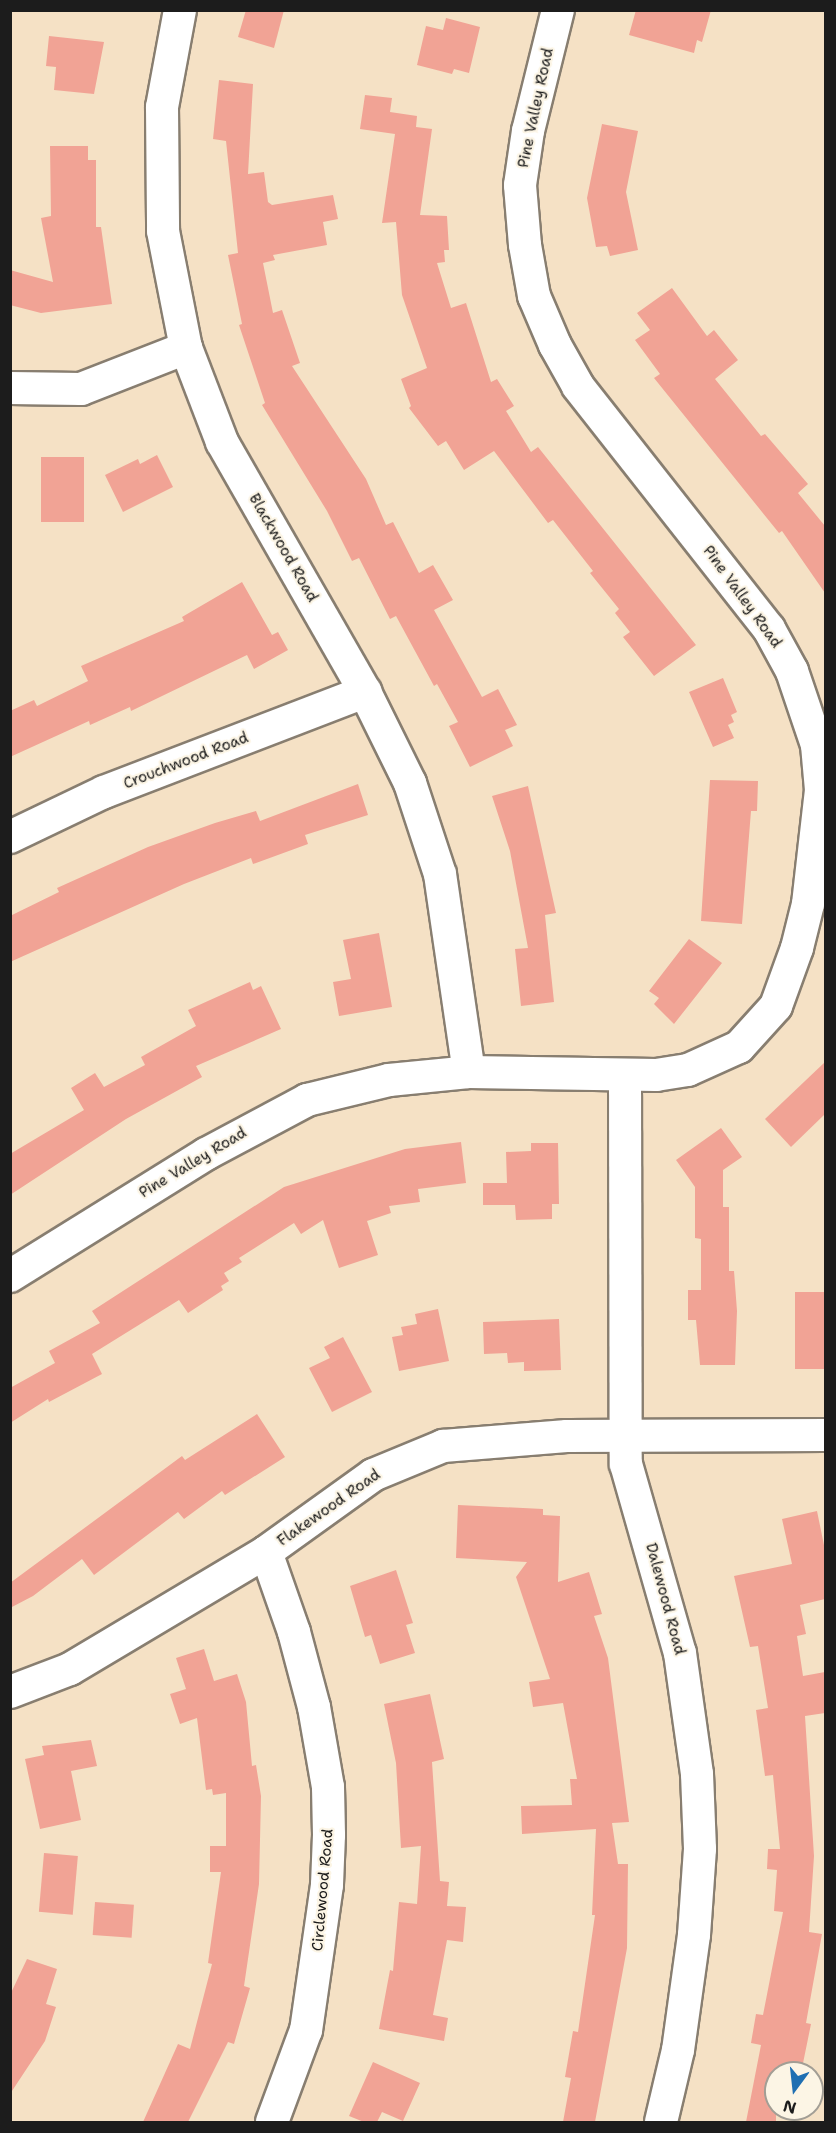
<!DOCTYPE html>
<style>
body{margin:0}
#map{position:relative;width:836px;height:2133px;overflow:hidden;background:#f5e1c5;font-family:"Shantell Sans",sans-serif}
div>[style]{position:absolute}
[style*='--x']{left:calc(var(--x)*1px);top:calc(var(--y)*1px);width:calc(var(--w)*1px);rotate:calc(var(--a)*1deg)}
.building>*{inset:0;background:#f1a395;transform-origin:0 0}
.roads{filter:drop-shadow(2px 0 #887e70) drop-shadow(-2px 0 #887e70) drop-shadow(0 2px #887e70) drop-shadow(0 -2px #887e70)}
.minor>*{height:32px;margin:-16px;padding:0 16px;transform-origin:16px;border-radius:16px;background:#fff}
span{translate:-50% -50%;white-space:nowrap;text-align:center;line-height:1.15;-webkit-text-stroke:4.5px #fcf5e5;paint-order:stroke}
.street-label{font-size:15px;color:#1c1c1c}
.frame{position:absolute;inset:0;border:12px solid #1c1c1c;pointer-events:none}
.north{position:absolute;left:764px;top:2061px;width:60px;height:60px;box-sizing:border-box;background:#fcf5e5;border:2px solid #a29e95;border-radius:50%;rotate:195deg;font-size:16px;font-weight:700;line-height:24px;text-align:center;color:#1c1c1c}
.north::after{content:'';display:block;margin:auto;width:21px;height:27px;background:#1f6fb2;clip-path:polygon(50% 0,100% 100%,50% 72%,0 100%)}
</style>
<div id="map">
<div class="building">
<div style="clip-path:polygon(246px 10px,284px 10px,274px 48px,238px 37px)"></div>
<div style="clip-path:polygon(636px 10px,711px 10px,702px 42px,697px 40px,694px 53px,629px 35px)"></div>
<div style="clip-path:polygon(446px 18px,480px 27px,469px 73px,454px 69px,452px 74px,417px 65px,426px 26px,443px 30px)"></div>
<div style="clip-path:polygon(49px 36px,104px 42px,94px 94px,54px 90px,56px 67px,46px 66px)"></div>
<div style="clip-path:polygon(219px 80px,253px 84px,248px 174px,264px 172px,268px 202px,272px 205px,333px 195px,338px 219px,323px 222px,327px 245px,273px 255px,275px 260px,263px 263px,273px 313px,282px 310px,300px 363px,292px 366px,366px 479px,386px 525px,393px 522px,419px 573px,433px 565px,453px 600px,434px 610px,482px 697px,498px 689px,517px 725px,505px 730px,513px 746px,470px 767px,449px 726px,458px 722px,437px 684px,434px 686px,396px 616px,390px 619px,359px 558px,352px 561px,327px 511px,262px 405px,265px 403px,239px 325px,242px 324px,228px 255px,238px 253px,226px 141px,213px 139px)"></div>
<div style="clip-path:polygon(365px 95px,392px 98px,390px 112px,417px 116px,416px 127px,432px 129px,420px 215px,447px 216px,449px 250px,444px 250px,445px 262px,437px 263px,451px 308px,466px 303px,491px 382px,497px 379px,514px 406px,506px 411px,531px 452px,538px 447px,696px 645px,654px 676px,623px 637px,630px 632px,615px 613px,619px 609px,590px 573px,593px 571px,553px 520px,548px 523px,494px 451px,464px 470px,446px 441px,438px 446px,409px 408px,411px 406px,401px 379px,427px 368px,402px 295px,396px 222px,382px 223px,395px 134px,360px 129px)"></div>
<div style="clip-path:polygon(602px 124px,638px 131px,626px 192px,638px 250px,610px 256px,607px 246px,596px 247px,587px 198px)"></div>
<div style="clip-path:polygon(50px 146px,88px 146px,88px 160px,96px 160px,96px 227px,101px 227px,112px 304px,41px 313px,10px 305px,10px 270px,53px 282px,41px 218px,51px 216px)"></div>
<div style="clip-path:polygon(672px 288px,707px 336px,714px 330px,738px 360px,715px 379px,761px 436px,765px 434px,808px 484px,798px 493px,825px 526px,825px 593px,782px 531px,779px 533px,654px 378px,660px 374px,635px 340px,650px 330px,637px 313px)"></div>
<div style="clip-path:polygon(157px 455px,173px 487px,123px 512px,105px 475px,138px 459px,140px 464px)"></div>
<div style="left:41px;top:457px;width:43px;height:65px"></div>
<div style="clip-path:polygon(242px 582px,272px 635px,278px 632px,288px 650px,254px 669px,247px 655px,131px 711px,130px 707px,90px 725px,89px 721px,10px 757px,10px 711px,34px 700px,37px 706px,88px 681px,81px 666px,184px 621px,182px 617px)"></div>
<div style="clip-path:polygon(723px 678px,737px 712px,731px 715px,734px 722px,728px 725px,734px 738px,713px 747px,689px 692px)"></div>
<div style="clip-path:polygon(710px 780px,758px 781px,757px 811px,751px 811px,742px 924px,701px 921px)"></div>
<div style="clip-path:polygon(358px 784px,368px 815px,305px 835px,308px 844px,253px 864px,251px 858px,184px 884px,10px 962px,10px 916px,59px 892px,57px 888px,148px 847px,215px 823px,256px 811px,260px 821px)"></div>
<div style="clip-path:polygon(528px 786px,556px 913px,545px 915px,554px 1002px,521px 1006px,515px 949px,528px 948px,510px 851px,492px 796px)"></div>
<div style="clip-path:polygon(379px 933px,392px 1007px,339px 1016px,333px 982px,351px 979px,343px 940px)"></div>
<div style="clip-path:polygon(689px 939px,722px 963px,674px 1024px,654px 1004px,659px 998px,649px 991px)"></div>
<div style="clip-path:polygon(250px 982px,253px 990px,261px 986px,281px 1029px,196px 1066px,202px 1077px,126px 1119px,10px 1195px,10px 1154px,84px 1110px,71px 1088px,95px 1073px,104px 1087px,145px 1065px,141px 1057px,196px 1026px,188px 1010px)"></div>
<div style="clip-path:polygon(825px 1062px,825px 1114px,791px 1147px,765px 1119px)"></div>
<div style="clip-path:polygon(721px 1128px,742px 1157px,723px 1170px,723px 1207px,729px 1207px,729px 1271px,734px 1271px,737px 1311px,735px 1365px,700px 1365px,696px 1320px,688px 1320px,688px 1290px,701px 1290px,701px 1239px,695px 1238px,695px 1187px,676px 1160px)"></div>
<div style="clip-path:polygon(461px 1142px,466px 1183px,418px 1189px,420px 1202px,389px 1206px,391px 1213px,367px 1221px,378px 1255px,339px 1268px,323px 1220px,301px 1234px,294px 1223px,239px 1258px,242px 1262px,224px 1273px,229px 1281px,221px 1286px,223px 1290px,188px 1313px,179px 1300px,92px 1354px,102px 1374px,49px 1402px,48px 1399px,10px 1423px,10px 1388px,55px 1363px,49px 1351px,100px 1323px,92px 1311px,284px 1187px,405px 1149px)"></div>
<div style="clip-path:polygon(531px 1143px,558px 1143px,559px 1204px,552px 1204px,552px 1219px,516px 1220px,515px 1205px,483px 1205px,483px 1183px,507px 1183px,506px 1152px,531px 1151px)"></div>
<div style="left:795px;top:1292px;width:30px;height:77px"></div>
<div style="clip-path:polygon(438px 1309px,449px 1361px,399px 1371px,392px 1337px,403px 1335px,401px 1327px,417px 1324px,415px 1314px)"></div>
<div style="clip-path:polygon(559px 1319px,561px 1370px,524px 1371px,524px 1362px,508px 1363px,507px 1353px,484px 1354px,483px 1322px)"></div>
<div style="clip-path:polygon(343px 1337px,372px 1392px,332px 1412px,309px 1368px,330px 1358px,324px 1347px)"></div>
<div style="clip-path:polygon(257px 1414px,285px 1457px,225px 1495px,222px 1491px,184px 1519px,178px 1512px,94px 1575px,82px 1559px,33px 1596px,10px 1608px,10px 1583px,182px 1456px,185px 1460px)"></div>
<div style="clip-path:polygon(458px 1505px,543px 1509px,543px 1515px,560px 1516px,558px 1582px,589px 1572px,602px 1614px,594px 1616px,608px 1658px,629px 1822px,612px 1823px,618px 1864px,628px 1864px,627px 1948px,595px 2122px,563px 2122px,571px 2078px,565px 2077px,573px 2031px,578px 2032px,595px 1915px,592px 1915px,596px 1829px,522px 1834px,521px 1806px,572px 1805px,570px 1779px,577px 1779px,563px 1703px,533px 1707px,529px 1682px,550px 1679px,516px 1577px,527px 1562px,456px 1558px)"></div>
<div style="clip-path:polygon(817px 1511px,825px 1550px,825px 1599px,800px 1605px,806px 1634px,797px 1636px,803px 1676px,825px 1672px,825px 1713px,805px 1716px,814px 1856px,809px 1932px,822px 1934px,806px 2023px,811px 2024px,801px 2073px,776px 2073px,776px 2122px,746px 2122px,761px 2045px,751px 2043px,756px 2014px,763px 2015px,783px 1912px,774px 1911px,777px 1870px,767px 1869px,768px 1849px,780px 1849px,773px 1775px,765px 1776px,756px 1710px,768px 1708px,758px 1646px,750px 1647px,734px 1576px,792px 1564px,782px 1519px)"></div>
<div style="clip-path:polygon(396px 1570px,413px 1623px,406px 1625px,415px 1653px,380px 1664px,371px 1635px,365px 1637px,350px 1586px)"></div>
<div style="clip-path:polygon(204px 1649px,214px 1681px,237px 1674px,246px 1702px,252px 1766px,256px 1765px,261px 1796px,259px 1884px,244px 1986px,250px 1988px,234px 2044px,228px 2042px,188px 2122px,143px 2122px,178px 2044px,190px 2049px,212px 1964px,208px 1963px,221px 1872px,210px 1872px,210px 1846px,226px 1846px,226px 1793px,213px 1795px,212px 1789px,206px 1790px,197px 1718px,180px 1724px,170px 1694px,186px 1689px,176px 1658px)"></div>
<div style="clip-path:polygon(430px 1694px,444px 1759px,432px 1762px,440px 1881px,449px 1882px,447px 1906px,466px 1907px,463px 1942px,447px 1940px,433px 2015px,448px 2018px,444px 2041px,379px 2029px,390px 1970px,393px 1971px,399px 1902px,417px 1904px,421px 1846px,401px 1848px,396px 1763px,384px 1704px)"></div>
<div style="clip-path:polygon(91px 1740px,97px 1766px,71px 1771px,81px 1820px,40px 1829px,25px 1759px,44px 1755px,42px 1746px)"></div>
<div style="left:44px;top:1853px;width:34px;height:59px;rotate:5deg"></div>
<div style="left:95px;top:1902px;width:39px;height:33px;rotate:4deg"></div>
<div style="clip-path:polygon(27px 1959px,57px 1969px,46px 2004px,56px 2007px,45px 2041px,10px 2094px,10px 1995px)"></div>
<div style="clip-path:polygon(373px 2062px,420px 2083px,403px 2121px,382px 2112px,377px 2122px,364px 2122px,349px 2116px)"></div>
</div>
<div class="roads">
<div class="minor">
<div style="--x:180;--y:10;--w:99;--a:100.5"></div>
<div style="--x:162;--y:107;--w:124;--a:89.5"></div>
<div style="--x:163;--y:231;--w:119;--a:78.9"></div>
<div style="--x:186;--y:348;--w:101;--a:69"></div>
<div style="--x:222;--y:442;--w:288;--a:60.2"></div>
<div style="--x:365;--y:692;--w:102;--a:63.7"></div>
<div style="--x:410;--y:783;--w:96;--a:71.8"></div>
<div style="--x:440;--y:874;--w:200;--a:81.7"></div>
<div style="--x:10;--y:388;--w:71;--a:0.8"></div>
<div style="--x:81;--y:389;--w:113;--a:-21.3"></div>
<div style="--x:10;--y:837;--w:104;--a:-25.6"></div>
<div style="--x:104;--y:792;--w:280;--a:-21"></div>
<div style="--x:625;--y:1075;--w:389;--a:89.9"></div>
<div style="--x:626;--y:1464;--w:197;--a:74.1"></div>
<div style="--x:680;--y:1653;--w:122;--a:82"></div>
<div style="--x:697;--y:1774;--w:75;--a:87.7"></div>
<div style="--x:700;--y:1849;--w:86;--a:94"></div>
<div style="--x:694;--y:1935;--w:116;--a:97.9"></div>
<div style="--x:678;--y:2050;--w:74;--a:103.3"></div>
<div style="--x:10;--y:1276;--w:231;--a:-31.9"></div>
<div style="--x:206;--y:1154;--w:115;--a:-28.1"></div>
<div style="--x:307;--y:1100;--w:84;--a:-13.7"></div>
<div style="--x:389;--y:1080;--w:80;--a:-5.7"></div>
<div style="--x:469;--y:1072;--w:187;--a:0.9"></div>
<div style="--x:656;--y:1075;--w:32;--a:-9"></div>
<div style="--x:688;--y:1070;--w:56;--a:-24.3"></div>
<div style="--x:739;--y:1047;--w:55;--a:-47.9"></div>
<div style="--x:776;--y:1006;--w:62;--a:-70.1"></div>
<div style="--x:797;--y:948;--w:45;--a:-76"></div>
<div style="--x:808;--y:904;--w:115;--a:-83.5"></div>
<div style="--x:821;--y:790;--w:45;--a:-95.1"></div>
<div style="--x:817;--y:745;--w:78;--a:-108.7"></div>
<div style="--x:792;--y:671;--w:48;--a:-118.7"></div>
<div style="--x:769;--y:629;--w:309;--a:-128.2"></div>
<div style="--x:578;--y:386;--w:47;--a:-119.3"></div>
<div style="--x:555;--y:345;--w:53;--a:-113.2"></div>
<div style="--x:534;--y:296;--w:52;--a:-100"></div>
<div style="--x:525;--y:245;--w:60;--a:-94.8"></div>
<div style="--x:520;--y:185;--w:55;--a:-81.6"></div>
<div style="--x:528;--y:131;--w:125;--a:-76.1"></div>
<div style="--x:266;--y:1552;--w:85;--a:70.7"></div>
<div style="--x:294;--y:1632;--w:78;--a:75.1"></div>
<div style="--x:314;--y:1707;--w:81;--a:80.1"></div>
<div style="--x:328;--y:1787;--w:48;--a:88.8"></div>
<div style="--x:329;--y:1835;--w:50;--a:92.3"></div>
<div style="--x:327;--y:1885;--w:147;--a:98.2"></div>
<div style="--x:306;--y:2030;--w:98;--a:110.3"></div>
<div style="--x:10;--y:1692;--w:64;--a:-21"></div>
<div style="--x:70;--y:1669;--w:228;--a:-30.8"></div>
<div style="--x:266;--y:1552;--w:132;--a:-35.7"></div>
<div style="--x:373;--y:1475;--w:76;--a:-22.5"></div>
<div style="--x:443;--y:1446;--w:124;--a:-4.6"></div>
<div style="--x:567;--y:1436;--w:259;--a:-0.2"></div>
</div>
</div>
<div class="street-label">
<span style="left:536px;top:108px;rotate:-78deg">Pine Valley Road</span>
<span style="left:283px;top:548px;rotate:60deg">Blackwood Road</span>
<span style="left:742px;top:597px;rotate:54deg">Pine Valley Road</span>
<span style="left:186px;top:761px;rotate:-21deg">Crouchwood Road</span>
<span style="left:193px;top:1163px;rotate:-31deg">Pine Valley Road</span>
<span style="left:329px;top:1508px;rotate:-35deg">Flakewood Road</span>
<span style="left:665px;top:1599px;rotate:75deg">Dalewood Road</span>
<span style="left:323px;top:1890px;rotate:-85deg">Circlewood Road</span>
</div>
<div class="frame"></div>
<div class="north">N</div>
</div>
